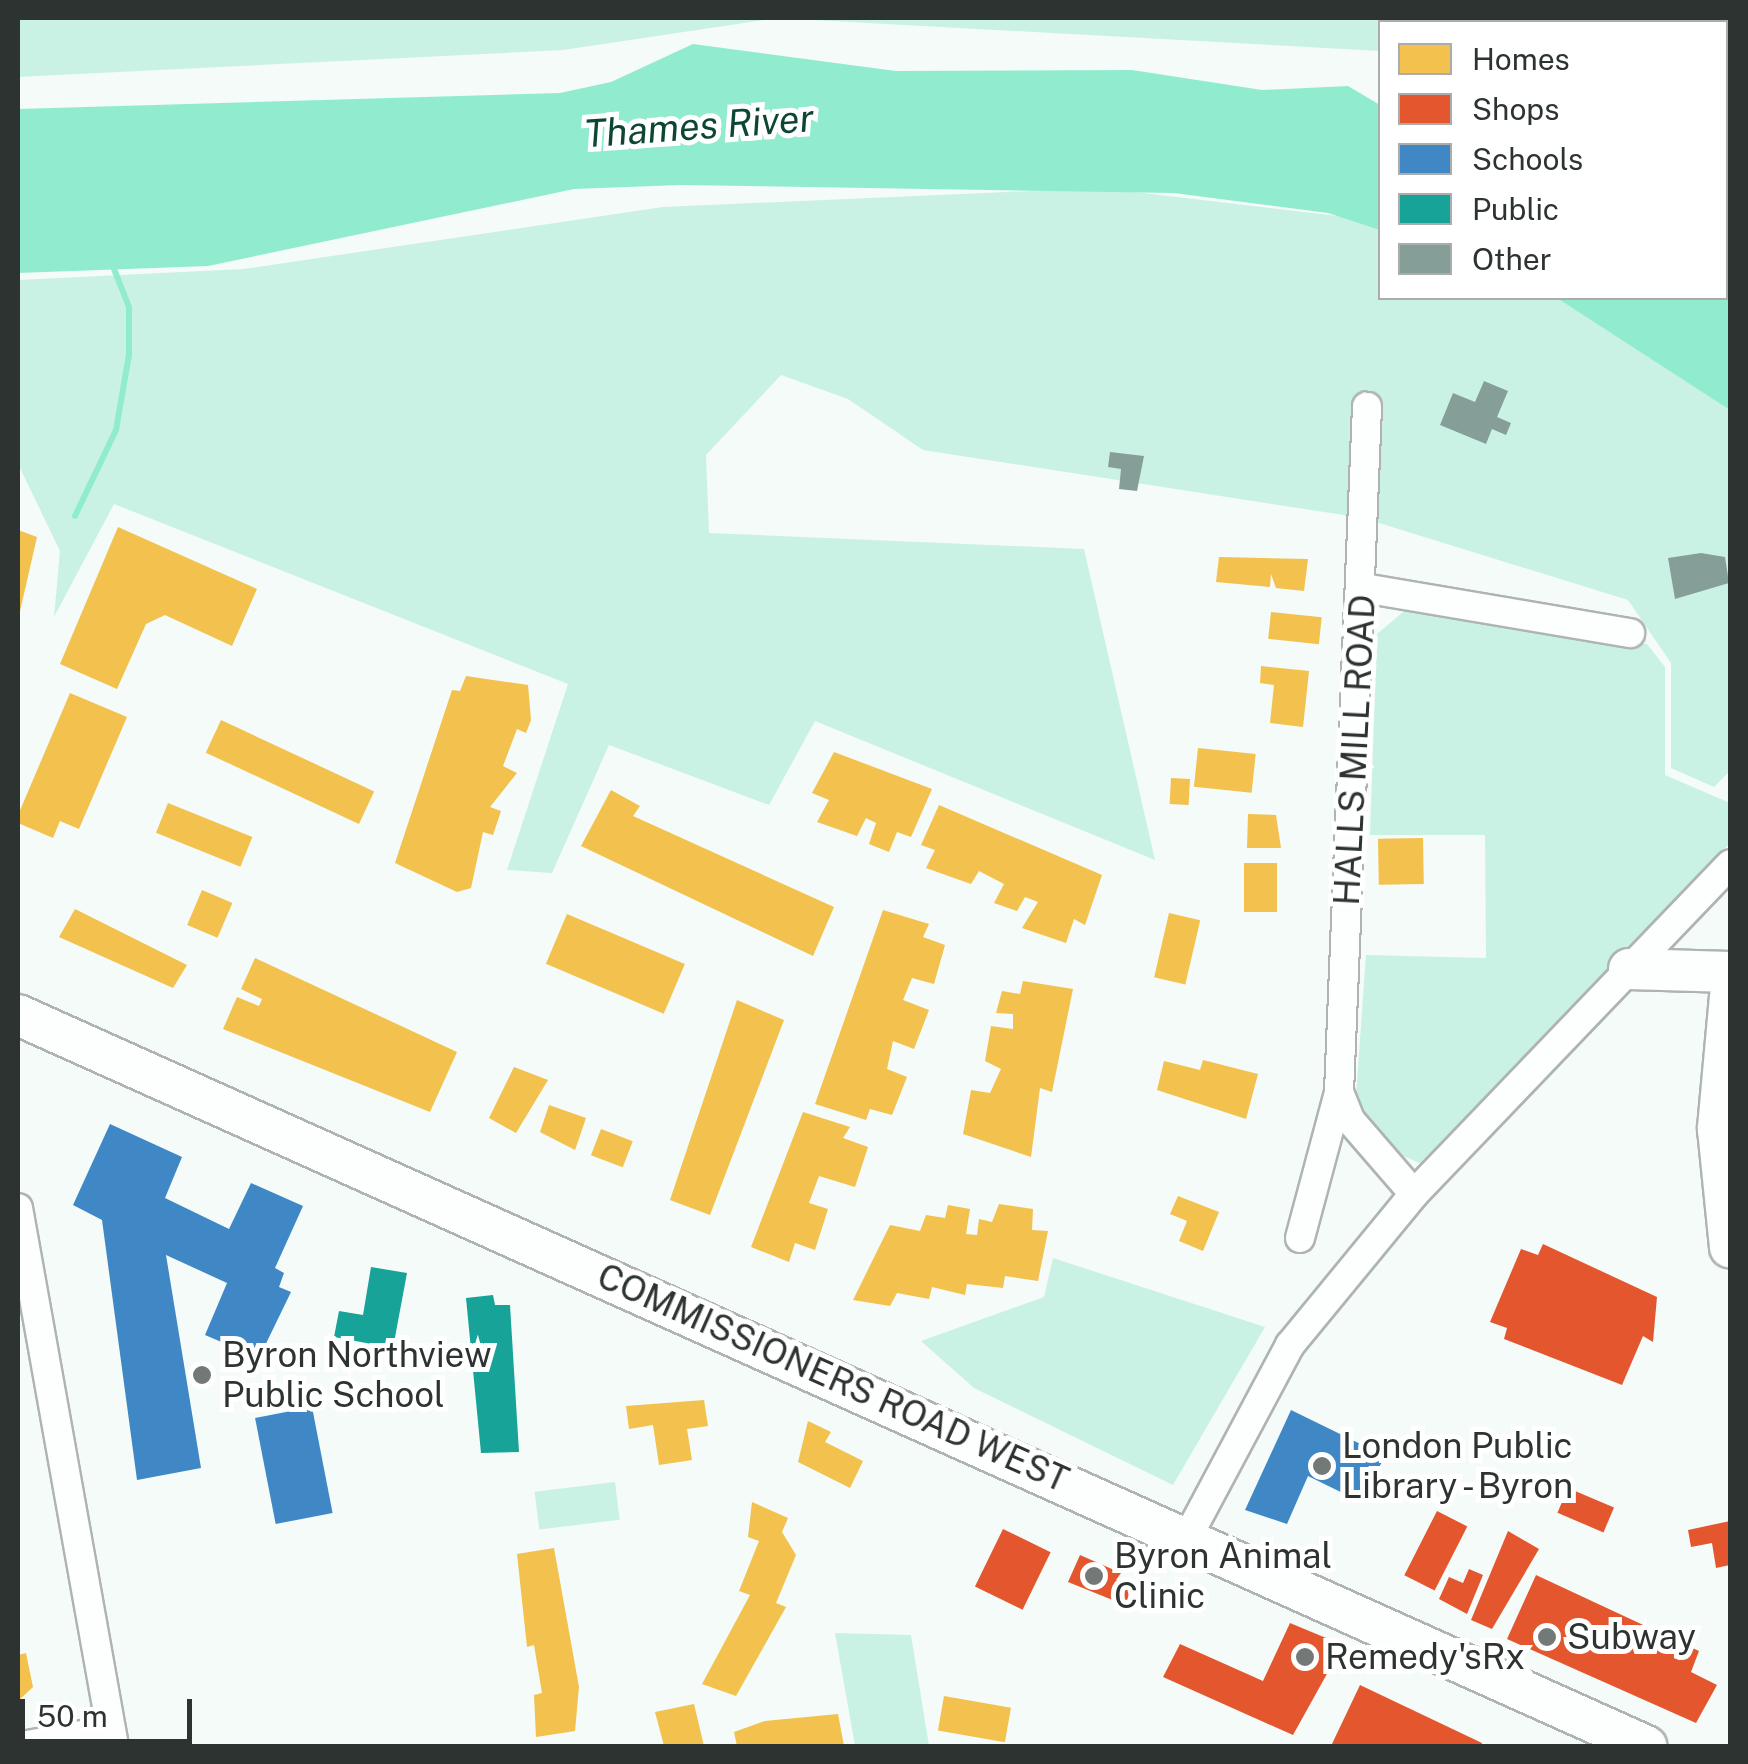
<!DOCTYPE html>
<style>
body{margin:0}
#map{position:relative;width:1748px;height:1764px;overflow:hidden;background:#f4fbf8;font-family:"Public Sans",sans-serif}
div>[style]{position:absolute}
[style*='--x']{left:calc(var(--x)*1px);top:calc(var(--y)*1px);width:calc(var(--w)*1px);rotate:calc(var(--a)*1deg)}
.green>*{inset:0;background:#caf2e4;transform-origin:0 0}
.water>*{inset:0;background:#91eccf}
.homes>*{inset:0;background:#f2c14e;transform-origin:0 0}
.shops>*{inset:0;background:#e4572e;transform-origin:0 0}
.schools>*{inset:0;background:#3f88c5;transform-origin:0 0}
.public>*{inset:0;background:#17a398}
.stream>*{height:6px;margin:-3px;padding:0 3px;transform-origin:3px;border-radius:3px;background:#91eccf}
.building>*{inset:0;background:#859f98}
.roads{filter:drop-shadow(2px 0 #afb4b2) drop-shadow(-2px 0 #afb4b2) drop-shadow(0 2px #afb4b2) drop-shadow(0 -2px #afb4b2)}
.minor>*{height:28px;margin:-14px;padding:0 14px;transform-origin:14px;border-radius:14px;background:#fdfefe}
.secondary>*{height:40px;margin:-20px;padding:0 20px;transform-origin:20px;border-radius:20px;background:#fdfefe}
.dots>*{width:28px;height:28px;translate:-50% -50%;box-sizing:border-box;border:5px solid #fff;border-radius:50%}
span{translate:-50% -50%;white-space:nowrap;text-align:center;line-height:1.15;-webkit-text-stroke:10px #fff;paint-order:stroke}
.street-label{font-size:35px;color:#2d3331}
.poi-label{font-size:35px;color:#2d3331}
.left{translate:0 -50%;text-align:left}
.water-label{font-size:38px;color:#0e4636;font-style:italic}
.frame{position:absolute;inset:0;border:20px solid #2d3331;pointer-events:none}
.legend{position:absolute;left:1378px;top:20px;width:350px;height:280px;box-sizing:border-box;background:#fff;border:2px solid #abadad;margin:0;padding:12px 18px;list-style:none;font-size:30px;color:#2d3331}
.legend li{display:flex;align-items:center;gap:20px;height:50px}
.legend b{width:50px;border:2px solid #abadad}
.scale{position:absolute;left:20px;top:1699px;width:172px;height:45px;box-sizing:border-box;border:5px solid #2d3331;border-top:0;padding-left:12px;font-size:30px;line-height:35px;white-space:nowrap;color:#2d3331;-webkit-text-stroke:8px #fff;paint-order:stroke}
</style>
<div id="map">
<div class="green">
<div style="clip-path:polygon(18px 18px,1730px 18px,1730px 161px,1726px 22px,1380px 22px,1380px 51px,777px 18px,563px 50px,18px 77px)"></div>
<div style="clip-path:polygon(1101px 188px,1380px 221px,1380px 298px,1590px 298px,1730px 408px,1730px 771px,1714px 787px,1671px 768px,1671px 663px,1628px 600px,1363px 518px,923px 450px,848px 399px,781px 375px,706px 455px,709px 533px,1084px 549px,1155px 860px,815px 721px,769px 805px,609px 745px,552px 873px,507px 870px,568px 684px,114px 504px,54px 617px,60px 551px,18px 464px,18px 280px,244px 269px,663px 207px)"></div>
<div style="clip-path:polygon(1409px 607px,1647px 644px,1665px 667px,1665px 775px,1730px 803px,1730px 843px,1422px 1164px,1387px 1149px,1356px 1096px,1366px 955px,1486px 958px,1485px 835px,1370px 835px,1377px 634px)"></div>
<div style="clip-path:polygon(1053px 1258px,1265px 1327px,1173px 1485px,974px 1388px,921px 1341px,1044px 1297px)"></div>
<div style="left:615px;top:1482px;width:38px;height:81px;rotate:83deg"></div>
<div style="clip-path:polygon(835px 1633px,911px 1635px,929px 1746px,855px 1746px)"></div>
</div>
<div class="water">
<div style="clip-path:polygon(693px 44px,896px 71px,1132px 70px,1262px 90px,1348px 86px,1380px 105px,1380px 230px,1328px 213px,1174px 193px,680px 185px,574px 189px,208px 266px,18px 273px,18px 109px,560px 93px,611px 82px)"></div>
<div style="clip-path:polygon(1726px 192px,1730px 194px,1730px 410px,1557px 298px,1726px 298px)"></div>
</div>
<div class="homes">
<div style="clip-path:polygon(118px 527px,257px 589px,232px 646px,165px 615px,146px 624px,117px 689px,60px 664px)"></div>
<div style="clip-path:polygon(18px 530px,37px 537px,18px 620px)"></div>
<div style="clip-path:polygon(1219px 557px,1308px 559px,1304px 591px,1276px 588px,1271px 574px,1270px 587px,1216px 582px)"></div>
<div style="left:1271px;top:612px;width:51px;height:27px;rotate:6deg"></div>
<div style="clip-path:polygon(1261px 666px,1309px 671px,1303px 727px,1270px 723px,1274px 685px,1260px 683px)"></div>
<div style="clip-path:polygon(466px 676px,528px 685px,531px 720px,526px 733px,517px 729px,503px 766px,517px 773px,490px 807px,501px 811px,493px 835px,483px 832px,471px 888px,457px 892px,395px 863px,452px 690px,460px 691px)"></div>
<div style="clip-path:polygon(70px 693px,127px 717px,79px 829px,60px 821px,53px 838px,18px 823px,18px 815px)"></div>
<div style="left:221px;top:720px;width:169px;height:36px;rotate:25deg"></div>
<div style="left:1198px;top:748px;width:58px;height:39px;rotate:6deg"></div>
<div style="clip-path:polygon(834px 752px,932px 789px,911px 837px,897px 832px,889px 852px,869px 844px,876px 823px,866px 818px,857px 836px,817px 822px,829px 800px,812px 793px)"></div>
<div style="left:1171px;top:778px;width:19px;height:26px;rotate:3deg"></div>
<div style="clip-path:polygon(611px 790px,640px 806px,633px 816px,834px 907px,813px 956px,581px 846px)"></div>
<div style="left:168px;top:803px;width:91px;height:32px;rotate:22deg"></div>
<div style="clip-path:polygon(939px 805px,1102px 875px,1085px 925px,1074px 919px,1066px 943px,1022px 928px,1038px 902px,1025px 897px,1017px 911px,994px 903px,1004px 884px,979px 871px,971px 884px,926px 868px,935px 850px,921px 845px)"></div>
<div style="clip-path:polygon(1248px 814px,1276px 815px,1281px 848px,1247px 848px)"></div>
<div style="left:1423px;top:838px;width:46px;height:45px;rotate:89deg"></div>
<div style="left:1244px;top:863px;width:33px;height:49px"></div>
<div style="left:202px;top:890px;width:33px;height:38px;rotate:23deg"></div>
<div style="clip-path:polygon(75px 909px,187px 965px,173px 988px,59px 937px)"></div>
<div style="clip-path:polygon(883px 910px,929px 924px,923px 937px,945px 945px,934px 984px,912px 978px,903px 1000px,929px 1010px,914px 1049px,893px 1041px,887px 1069px,907px 1077px,892px 1115px,870px 1109px,866px 1120px,815px 1104px)"></div>
<div style="left:1169px;top:913px;width:32px;height:66px;rotate:13deg"></div>
<div style="left:567px;top:914px;width:128px;height:54px;rotate:23deg"></div>
<div style="clip-path:polygon(255px 958px,457px 1052px,430px 1112px,223px 1029px,237px 997px,259px 1006px,262px 999px,241px 989px)"></div>
<div style="clip-path:polygon(1023px 981px,1073px 989px,1052px 1092px,1040px 1088px,1031px 1157px,963px 1134px,971px 1090px,990px 1093px,1001px 1069px,985px 1061px,991px 1026px,1013px 1029px,1013px 1014px,996px 1013px,1002px 991px,1020px 994px)"></div>
<div style="clip-path:polygon(737px 1000px,784px 1020px,710px 1215px,670px 1200px)"></div>
<div style="clip-path:polygon(1203px 1060px,1258px 1074px,1246px 1119px,1157px 1090px,1164px 1061px,1200px 1070px)"></div>
<div style="clip-path:polygon(514px 1067px,548px 1080px,516px 1133px,489px 1118px)"></div>
<div style="clip-path:polygon(549px 1105px,586px 1118px,575px 1150px,540px 1132px)"></div>
<div style="clip-path:polygon(803px 1112px,850px 1127px,843px 1138px,868px 1147px,855px 1187px,819px 1176px,809px 1203px,828px 1209px,815px 1250px,795px 1243px,789px 1262px,751px 1247px)"></div>
<div style="left:601px;top:1129px;width:34px;height:28px;rotate:21deg"></div>
<div style="clip-path:polygon(1178px 1196px,1219px 1212px,1203px 1251px,1179px 1241px,1187px 1221px,1170px 1214px)"></div>
<div style="clip-path:polygon(999px 1204px,1033px 1209px,1032px 1230px,1048px 1231px,1038px 1281px,1005px 1276px,1003px 1288px,967px 1284px,965px 1295px,932px 1287px,929px 1299px,897px 1293px,890px 1306px,853px 1300px,890px 1225px,920px 1231px,926px 1215px,945px 1218px,948px 1205px,970px 1209px,966px 1234px,977px 1235px,979px 1219px,992px 1222px)"></div>
<div style="clip-path:polygon(704px 1400px,708px 1426px,687px 1429px,692px 1460px,659px 1465px,653px 1425px,629px 1429px,626px 1406px)"></div>
<div style="clip-path:polygon(808px 1421px,831px 1432px,825px 1442px,863px 1461px,850px 1488px,798px 1462px)"></div>
<div style="clip-path:polygon(752px 1502px,788px 1518px,782px 1532px,796px 1555px,776px 1603px,786px 1607px,736px 1696px,702px 1684px,750px 1595px,739px 1591px,759px 1541px,748px 1537px)"></div>
<div style="clip-path:polygon(554px 1548px,579px 1687px,575px 1731px,536px 1737px,534px 1695px,542px 1693px,534px 1645px,527px 1647px,517px 1554px)"></div>
<div style="clip-path:polygon(26px 1653px,33px 1687px,18px 1701px,18px 1655px)"></div>
<div style="left:944px;top:1696px;width:68px;height:35px;rotate:10deg"></div>
<div style="clip-path:polygon(694px 1704px,704px 1746px,664px 1746px,655px 1712px)"></div>
<div style="clip-path:polygon(838px 1714px,844px 1746px,737px 1746px,734px 1732px,765px 1721px)"></div>
</div>
<div class="shops">
<div style="clip-path:polygon(1543px 1244px,1657px 1297px,1653px 1342px,1643px 1336px,1622px 1385px,1504px 1339px,1507px 1328px,1490px 1322px,1521px 1249px,1538px 1255px)"></div>
<div style="left:1568px;top:1488px;width:50px;height:27px;rotate:23deg"></div>
<div style="left:1437px;top:1511px;width:34px;height:72px;rotate:27deg"></div>
<div style="clip-path:polygon(1730px 1521px,1730px 1565px,1716px 1568px,1712px 1543px,1691px 1547px,1688px 1530px)"></div>
<div style="left:1003px;top:1529px;width:53px;height:64px;rotate:26deg"></div>
<div style="clip-path:polygon(1508px 1531px,1539px 1549px,1492px 1629px,1471px 1620px)"></div>
<div style="clip-path:polygon(1080px 1555px,1121px 1573px,1116px 1580px,1133px 1586px,1125px 1605px,1068px 1582px)"></div>
<div style="clip-path:polygon(1469px 1569px,1483px 1575px,1467px 1614px,1439px 1599px,1449px 1577px,1463px 1583px)"></div>
<div style="clip-path:polygon(1536px 1575px,1699px 1651px,1691px 1672px,1717px 1685px,1696px 1723px,1507px 1639px)"></div>
<div style="clip-path:polygon(1290px 1623px,1343px 1645px,1293px 1735px,1163px 1677px,1180px 1644px,1263px 1681px)"></div>
<div style="clip-path:polygon(1360px 1685px,1482px 1743px,1481px 1746px,1331px 1746px)"></div>
</div>
<div class="schools">
<div style="clip-path:polygon(110px 1124px,182px 1157px,165px 1198px,229px 1229px,251px 1183px,303px 1206px,275px 1268px,284px 1273px,279px 1287px,291px 1292px,259px 1358px,205px 1335px,227px 1283px,166px 1255px,201px 1468px,137px 1480px,102px 1220px,73px 1205px)"></div>
<div style="left:312px;top:1407px;width:108px;height:58px;rotate:79deg"></div>
<div style="clip-path:polygon(1291px 1410px,1385px 1456px,1361px 1502px,1308px 1476px,1287px 1524px,1245px 1510px)"></div>
</div>
<div class="public">
<div style="clip-path:polygon(371px 1267px,407px 1273px,393px 1348px,334px 1337px,339px 1311px,363px 1315px)"></div>
<div style="clip-path:polygon(493px 1295px,495px 1305px,510px 1305px,519px 1452px,481px 1453px,466px 1298px)"></div>
</div>
<div class="stream">
<div style="--x:75;--y:516;--w:95;--a:-64.5"></div>
<div style="--x:116;--y:430;--w:76;--a:-80.2"></div>
<div style="--x:129;--y:355;--w:48;--a:-90"></div>
<div style="--x:129;--y:307;--w:41;--a:-111.5"></div>
</div>
<div class="building">
<div style="clip-path:polygon(1484px 381px,1508px 391px,1497px 417px,1511px 423px,1506px 435px,1492px 429px,1486px 444px,1440px 425px,1453px 393px,1475px 402px)"></div>
<div style="clip-path:polygon(1110px 452px,1144px 456px,1137px 491px,1119px 489px,1121px 469px,1108px 467px)"></div>
<div style="clip-path:polygon(1701px 553px,1725px 557px,1729px 583px,1675px 599px,1668px 558px)"></div>
</div>
<div class="roads">
<div class="minor">
<div style="--x:1363;--y:588;--w:271;--a:9.6"></div>
<div style="--x:1339;--y:1092;--w:31;--a:68"></div>
<div style="--x:1351;--y:1121;--w:96;--a:49.2"></div>
<div style="--x:18;--y:1208;--w:546;--a:79.88"></div>
<div style="--x:1300;--y:1238;--w:151;--a:-75"></div>
<div style="--x:1339;--y:1092;--w:686;--a:-87.66"></div>
<div style="--x:1187;--y:1538;--w:219;--a:-61.9"></div>
<div style="--x:1290;--y:1345;--w:195;--a:-50.6"></div>
<div style="--x:1414;--y:1194;--w:457;--a:-46.2"></div>
<div style="--x:22;--y:1746;--w:87;--a:-10.5"></div>
</div>
<div class="secondary">
<div style="--x:1629;--y:969;--w:101;--a:1.7"></div>
<div style="--x:1730;--y:996;--w:134;--a:95.2"></div>
<div style="--x:1718;--y:1129;--w:119;--a:84.2"></div>
<div style="--x:18;--y:1015;--w:1785;--a:24.18"></div>
</div>
</div>
<div class="dots">
<div style="left:202px;top:1375px;background:#737977"></div>
<div style="left:1322px;top:1466px;background:#737977"></div>
<div style="left:1094px;top:1576px;background:#737977"></div>
<div style="left:1547px;top:1637px;background:#737977"></div>
<div style="left:1305px;top:1657px;background:#737977"></div>
</div>
<div class="street-label">
<span style="left:1355px;top:750px;rotate:-87deg">HALLS MILL ROAD</span>
<span style="left:833px;top:1378px;rotate:24deg">COMMISSIONERS ROAD WEST</span>
</div>
<div class="poi-label">
<span class="left" style="left:222px;top:1375px">Byron Northview<br>Public School</span>
<span class="left" style="left:1342px;top:1466px">London Public<br>Library - Byron</span>
<span class="left" style="left:1114px;top:1576px">Byron Animal<br>Clinic</span>
<span class="left" style="left:1567px;top:1637px">Subway</span>
<span class="left" style="left:1325px;top:1657px">Remedy'sRx</span>
</div>
<div class="water-label">
<span style="left:699px;top:126px;rotate:-4deg">Thames River</span>
</div>
<div class="frame"></div>
<ul class="legend">
<li><b style="height:28px;background:#f2c14e"></b>Homes</li>
<li><b style="height:28px;background:#e4572e"></b>Shops</li>
<li><b style="height:28px;background:#3f88c5"></b>Schools</li>
<li><b style="height:28px;background:#17a398"></b>Public</li>
<li><b style="height:28px;background:#859f98"></b>Other</li>
</ul>
<div class="scale">50 m</div>
</div>
